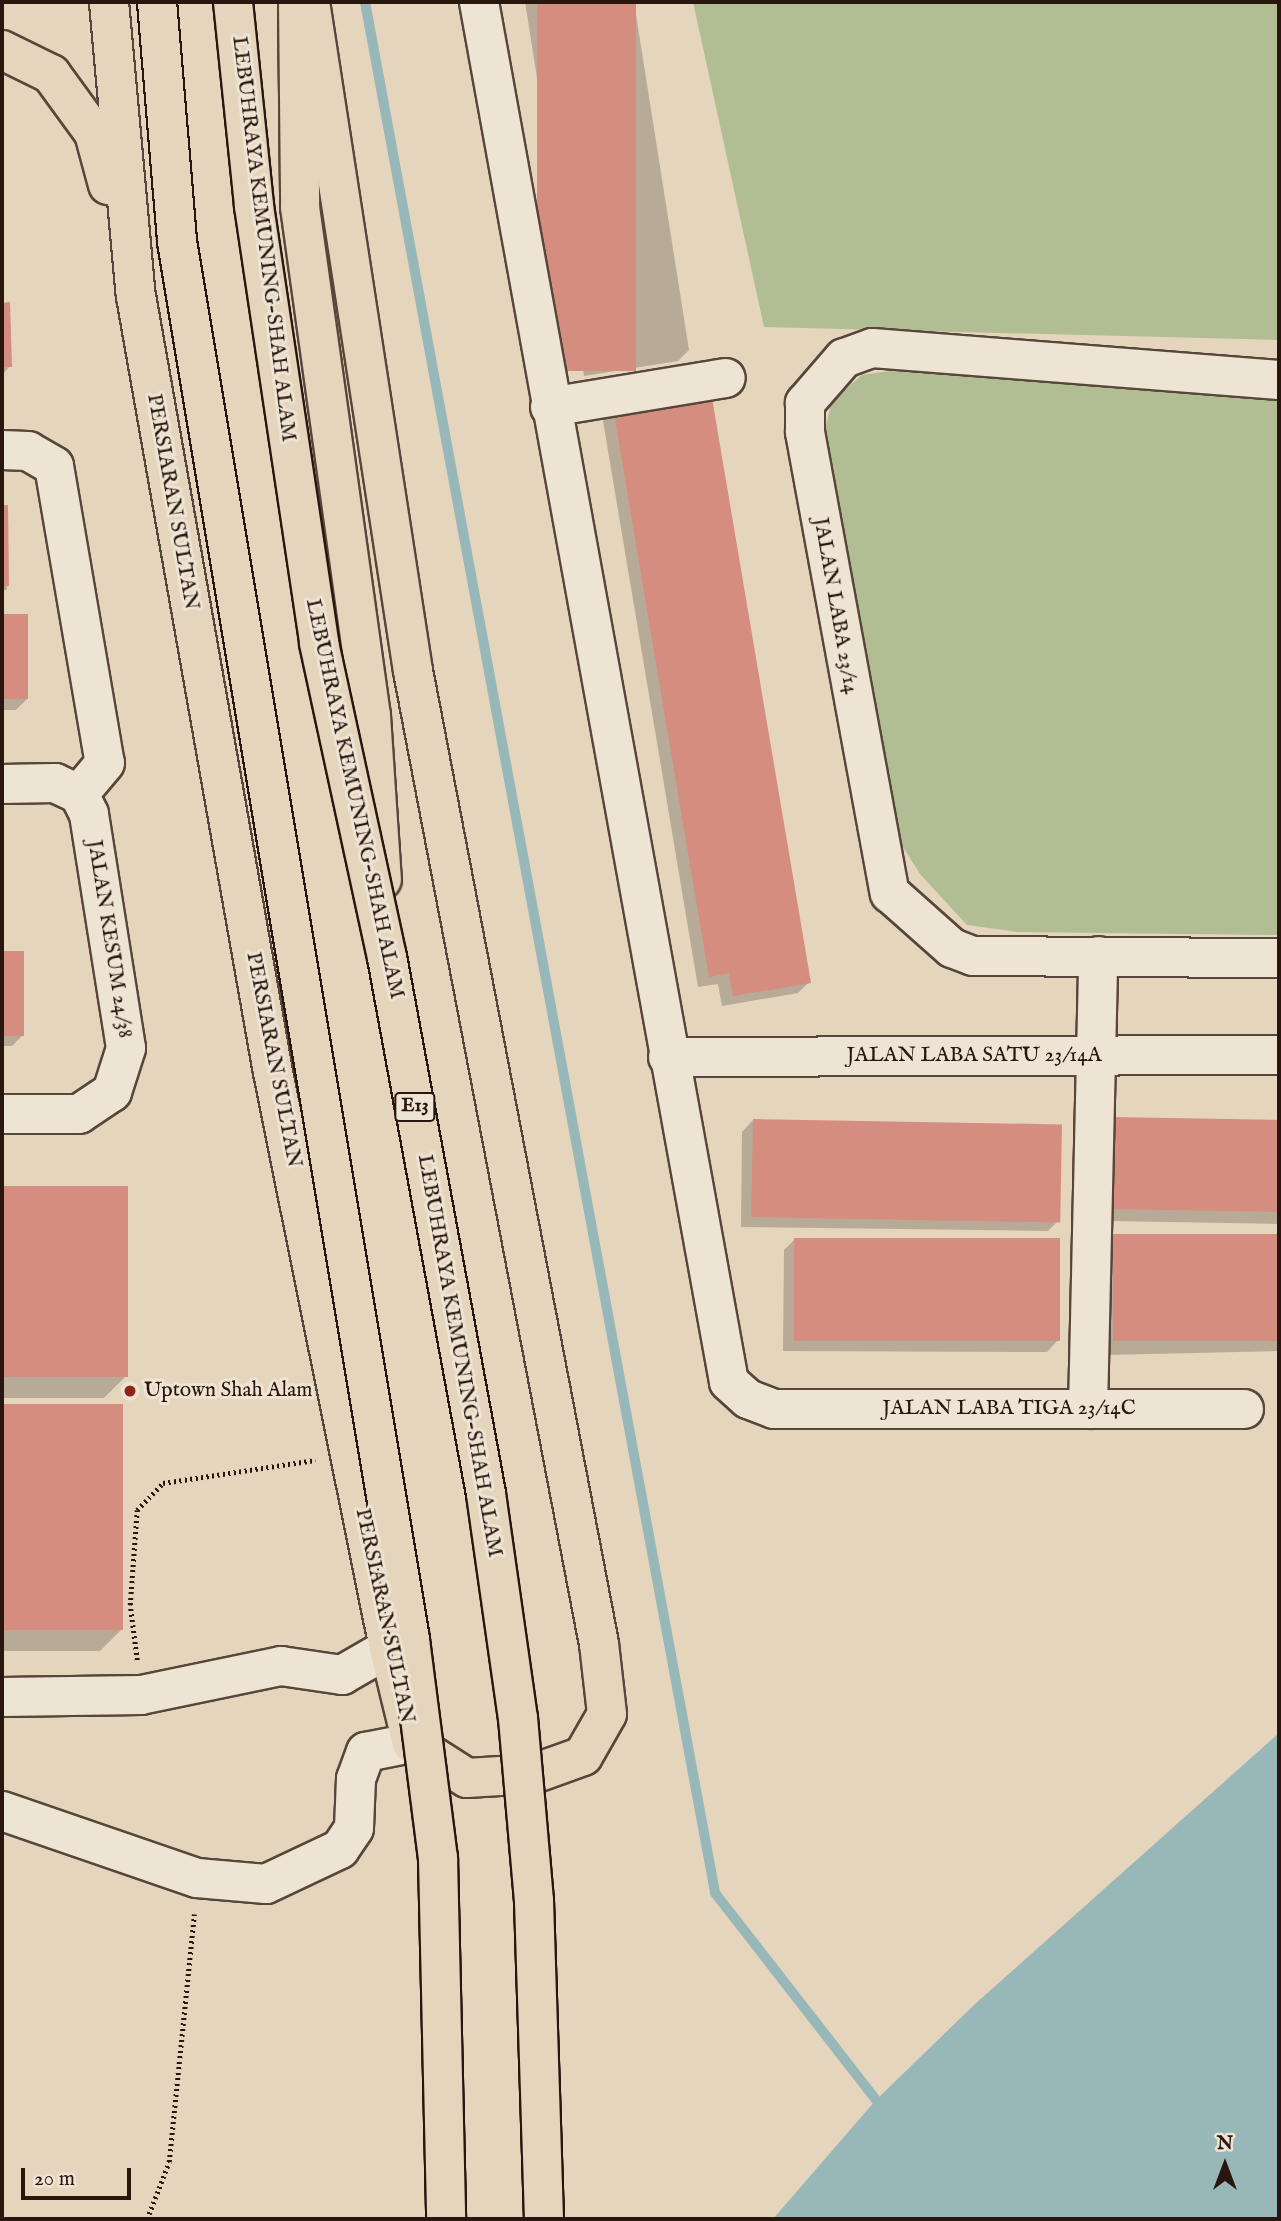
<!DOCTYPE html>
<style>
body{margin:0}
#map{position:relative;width:1281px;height:2221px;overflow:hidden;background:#e5d5bd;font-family:"IM FELL English",serif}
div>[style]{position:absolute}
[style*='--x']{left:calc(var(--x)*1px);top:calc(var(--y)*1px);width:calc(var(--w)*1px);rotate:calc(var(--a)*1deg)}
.green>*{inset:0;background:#b1be94}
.water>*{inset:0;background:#98b7b9}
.shadow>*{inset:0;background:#0003;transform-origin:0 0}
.stream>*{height:10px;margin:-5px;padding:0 5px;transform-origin:5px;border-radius:5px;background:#98b7b9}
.building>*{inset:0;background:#d48d7e;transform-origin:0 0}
.path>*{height:4.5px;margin-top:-2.25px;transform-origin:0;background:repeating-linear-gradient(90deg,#28160f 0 2px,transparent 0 5.5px)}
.roads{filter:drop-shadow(2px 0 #57463a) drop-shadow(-2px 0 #57463a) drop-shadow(0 2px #57463a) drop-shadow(0 -2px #57463a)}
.minor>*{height:38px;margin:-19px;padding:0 19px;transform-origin:19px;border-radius:19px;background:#eee4d4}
.major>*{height:38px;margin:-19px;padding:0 19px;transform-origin:19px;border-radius:19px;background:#e5d5bd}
.highway>*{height:38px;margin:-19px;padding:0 19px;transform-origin:19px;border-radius:19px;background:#e5d5bd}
.bridges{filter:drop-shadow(2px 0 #28160f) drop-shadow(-2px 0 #28160f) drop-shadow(0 2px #28160f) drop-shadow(0 -2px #28160f)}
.highway-bridge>*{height:38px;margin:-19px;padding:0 19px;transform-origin:19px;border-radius:19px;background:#e5d5bd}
.dots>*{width:19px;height:19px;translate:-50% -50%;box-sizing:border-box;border:4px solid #eee4d4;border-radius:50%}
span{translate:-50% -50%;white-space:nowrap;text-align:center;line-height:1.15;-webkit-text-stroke:6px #eee4d4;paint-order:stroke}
.shield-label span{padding:2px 5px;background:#eee4d4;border:2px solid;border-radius:5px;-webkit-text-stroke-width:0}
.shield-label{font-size:19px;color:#28160f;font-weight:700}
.street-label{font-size:21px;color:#28160f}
.poi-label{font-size:21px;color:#28160f}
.left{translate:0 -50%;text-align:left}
.frame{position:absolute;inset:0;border:4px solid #28160f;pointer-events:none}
.north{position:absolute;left:1190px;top:2130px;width:70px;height:70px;-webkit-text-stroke:5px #eee4d4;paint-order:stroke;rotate:0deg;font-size:19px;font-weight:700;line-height:28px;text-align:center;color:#28160f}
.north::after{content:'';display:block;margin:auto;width:24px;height:32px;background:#28160f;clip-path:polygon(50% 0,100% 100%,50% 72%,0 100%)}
.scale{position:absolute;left:21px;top:2168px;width:110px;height:32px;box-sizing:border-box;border:4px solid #28160f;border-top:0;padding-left:9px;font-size:21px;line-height:24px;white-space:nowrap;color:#28160f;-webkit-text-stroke:5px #eee4d4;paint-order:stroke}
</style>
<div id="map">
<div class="green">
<div style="clip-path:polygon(693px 2px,1279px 2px,1279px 340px,764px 327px)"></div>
<div style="clip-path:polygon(904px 369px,1279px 400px,1279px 935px,1018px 932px,967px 925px,920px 874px,901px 844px,825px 429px,832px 401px,862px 375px)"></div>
</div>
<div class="water">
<div style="clip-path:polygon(1279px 1733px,1279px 2219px,773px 2219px,875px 2101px,975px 2004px)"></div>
</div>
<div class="shadow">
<div style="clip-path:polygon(525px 2px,634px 2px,689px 350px,678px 361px,584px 376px)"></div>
<div style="clip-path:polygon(2px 304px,9px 304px,10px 366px,2px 375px)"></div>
<div style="clip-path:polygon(614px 410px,809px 982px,798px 993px,722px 1006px,718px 984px,698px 987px,603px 421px)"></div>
<div style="left:2px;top:507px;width:5px;height:83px"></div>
<div style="clip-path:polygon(26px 615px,27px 699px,16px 710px,2px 710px,2px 616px)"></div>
<div style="clip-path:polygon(2px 953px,22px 953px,23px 1035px,12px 1046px,2px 1046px)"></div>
<div style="left:1111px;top:1119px;width:168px;height:102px;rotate:1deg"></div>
<div style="clip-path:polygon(753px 1120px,1059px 1220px,1048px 1231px,741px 1227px,742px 1132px)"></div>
<div style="clip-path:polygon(2px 1188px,126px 1188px,125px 1377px,104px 1398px,2px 1398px)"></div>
<div style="clip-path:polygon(1279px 1236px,1279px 1351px,1106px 1355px,1103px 1250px,1114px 1239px)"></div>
<div style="clip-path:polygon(795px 1239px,1058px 1340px,1047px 1352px,783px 1351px,784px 1250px)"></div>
<div style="clip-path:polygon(121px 1405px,122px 1629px,100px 1651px,2px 1651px,2px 1406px)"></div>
</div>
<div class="stream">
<div style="--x:365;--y:2;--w:1923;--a:79.51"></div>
<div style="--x:715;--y:1893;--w:274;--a:52.1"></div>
</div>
<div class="building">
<div style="left:537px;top:2px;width:99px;height:369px"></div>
<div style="clip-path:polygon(10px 302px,12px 367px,2px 367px,2px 303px)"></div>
<div style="clip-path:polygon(711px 392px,811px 983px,733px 996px,729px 973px,709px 977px,613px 408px)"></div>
<div style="clip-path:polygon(2px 505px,8px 505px,9px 586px,2px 586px)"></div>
<div style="left:2px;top:614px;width:26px;height:85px"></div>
<div style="left:2px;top:951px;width:22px;height:85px"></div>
<div style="left:1110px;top:1117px;width:169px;height:92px;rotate:1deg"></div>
<div style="left:753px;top:1119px;width:309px;height:98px;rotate:1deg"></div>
<div style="left:2px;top:1186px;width:126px;height:191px"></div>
<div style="left:1279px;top:1234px;width:107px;height:166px;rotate:90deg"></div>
<div style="left:794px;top:1238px;width:266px;height:103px"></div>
<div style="left:2px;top:1404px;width:121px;height:226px"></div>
</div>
<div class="path">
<div style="--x:137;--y:1660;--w:55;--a:-97.3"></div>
<div style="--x:130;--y:1605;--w:95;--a:-85.8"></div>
<div style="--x:137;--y:1510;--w:37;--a:-46"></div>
<div style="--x:163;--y:1483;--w:154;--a:-8.6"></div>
<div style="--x:147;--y:2219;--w:61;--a:-68.9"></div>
<div style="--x:169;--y:2162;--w:249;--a:-84.2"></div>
</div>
<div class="roads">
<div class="minor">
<div style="--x:479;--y:2;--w:1402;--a:79.73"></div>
<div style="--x:729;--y:1382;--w:25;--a:42"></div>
<div style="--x:748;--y:1399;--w:28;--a:21"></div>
<div style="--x:774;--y:1409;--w:470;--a:0"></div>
<div style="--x:1279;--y:380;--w:408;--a:-175.5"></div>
<div style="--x:872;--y:348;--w:30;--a:160"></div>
<div style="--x:844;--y:358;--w:60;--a:130.9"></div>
<div style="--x:805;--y:403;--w:29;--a:90"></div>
<div style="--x:805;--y:432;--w:469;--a:79.6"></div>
<div style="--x:890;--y:893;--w:83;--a:41.6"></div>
<div style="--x:952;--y:948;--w:22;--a:21"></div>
<div style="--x:973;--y:956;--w:306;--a:0.4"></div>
<div style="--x:550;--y:407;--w:178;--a:-9.4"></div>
<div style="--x:2;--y:450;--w:26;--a:2"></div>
<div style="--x:28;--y:451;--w:30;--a:30"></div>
<div style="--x:54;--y:466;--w:301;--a:80.3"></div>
<div style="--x:105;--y:763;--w:40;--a:130"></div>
<div style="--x:2;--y:784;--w:53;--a:-1.1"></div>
<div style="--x:55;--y:783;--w:26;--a:25"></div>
<div style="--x:668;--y:1057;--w:611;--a:-0.19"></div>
<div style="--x:2;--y:1114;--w:77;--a:0"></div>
<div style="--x:79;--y:1114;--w:40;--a:-34"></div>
<div style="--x:112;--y:1092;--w:46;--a:-72.3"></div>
<div style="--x:126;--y:1048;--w:237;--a:-99"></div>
<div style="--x:89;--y:814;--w:22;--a:-117"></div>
<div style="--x:1088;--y:1409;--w:453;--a:-88.7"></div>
<div style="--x:2;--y:1697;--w:139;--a:-0.8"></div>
<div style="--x:141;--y:1695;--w:143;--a:-11.7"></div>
<div style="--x:281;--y:1666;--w:62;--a:8.4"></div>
<div style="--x:342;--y:1675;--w:54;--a:-29.9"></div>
<div style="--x:2;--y:1811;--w:206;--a:19"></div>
<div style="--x:197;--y:1878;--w:69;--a:5"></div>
<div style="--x:266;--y:1884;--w:82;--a:-25.3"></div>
<div style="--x:340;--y:1849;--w:25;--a:-56"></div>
<div style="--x:354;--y:1828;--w:49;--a:-87.7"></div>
<div style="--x:356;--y:1779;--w:29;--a:-70"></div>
<div style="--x:366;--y:1752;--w:47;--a:-11.1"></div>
</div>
<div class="major">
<div style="--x:109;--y:2;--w:295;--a:84.8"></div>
<div style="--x:136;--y:296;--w:788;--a:79.99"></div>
<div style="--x:273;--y:1072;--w:588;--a:78.61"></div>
<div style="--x:389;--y:1648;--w:98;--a:76.4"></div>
<div style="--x:412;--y:1743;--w:65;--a:32.5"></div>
<div style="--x:467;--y:1778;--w:66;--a:-3.5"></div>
<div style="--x:533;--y:1774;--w:53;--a:-19.8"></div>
<div style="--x:583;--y:1756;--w:48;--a:-60.3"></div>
<div style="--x:607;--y:1714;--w:70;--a:-96.5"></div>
<div style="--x:599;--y:1644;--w:991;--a:-100.82"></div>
<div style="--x:413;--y:671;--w:677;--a:-98.75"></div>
<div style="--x:2;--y:50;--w:55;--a:26.1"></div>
<div style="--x:51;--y:74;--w:73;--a:53.9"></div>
<div style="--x:94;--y:133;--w:54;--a:74.9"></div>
</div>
<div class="highway">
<div style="--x:298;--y:2;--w:205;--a:89.4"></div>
<div style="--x:300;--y:207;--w:514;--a:82.06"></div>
<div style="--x:371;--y:716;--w:164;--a:86.2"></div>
</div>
</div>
<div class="bridges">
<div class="highway-bridge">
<div style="--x:157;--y:2;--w:240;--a:85.2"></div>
<div style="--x:177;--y:241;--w:1418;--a:80.54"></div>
<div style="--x:410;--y:1640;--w:220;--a:82.7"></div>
<div style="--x:438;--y:1858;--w:361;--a:88.7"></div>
<div style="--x:233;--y:2;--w:205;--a:84.1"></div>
<div style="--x:254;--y:206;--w:442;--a:81.5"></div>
<div style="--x:319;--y:643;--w:321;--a:77.8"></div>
<div style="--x:387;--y:957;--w:546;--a:79.55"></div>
<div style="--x:486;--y:1494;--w:226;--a:81.9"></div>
<div style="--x:518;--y:1718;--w:184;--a:85"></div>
<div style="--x:534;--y:1901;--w:318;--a:88.2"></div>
</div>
</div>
<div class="dots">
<div style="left:130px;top:1391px;background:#8f2418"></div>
</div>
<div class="shield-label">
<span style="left:415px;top:1107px">E13</span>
</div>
<div class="street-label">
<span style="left:263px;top:239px;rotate:83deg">LEBUHRAYA KEMUNING-SHAH ALAM</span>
<span style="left:172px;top:502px;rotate:80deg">PERSIARAN SULTAN</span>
<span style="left:835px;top:606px;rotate:80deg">JALAN LABA 23/14</span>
<span style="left:354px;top:799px;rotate:78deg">LEBUHRAYA KEMUNING-SHAH ALAM</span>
<span style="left:109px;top:939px;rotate:81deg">JALAN KESUM 24/38</span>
<span style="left:974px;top:1056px">JALAN LABA SATU 23/14A</span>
<span style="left:273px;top:1060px;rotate:79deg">PERSIARAN SULTAN</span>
<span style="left:459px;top:1356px;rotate:80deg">LEBUHRAYA KEMUNING-SHAH ALAM</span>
<span style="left:1009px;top:1409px">JALAN LABA TIGA 23/14C</span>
<span style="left:384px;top:1616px;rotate:78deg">PERSIARAN SULTAN</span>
</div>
<div class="poi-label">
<span class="left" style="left:144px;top:1391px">Uptown Shah Alam</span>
</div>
<div class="frame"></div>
<div class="north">N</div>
<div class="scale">20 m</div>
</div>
